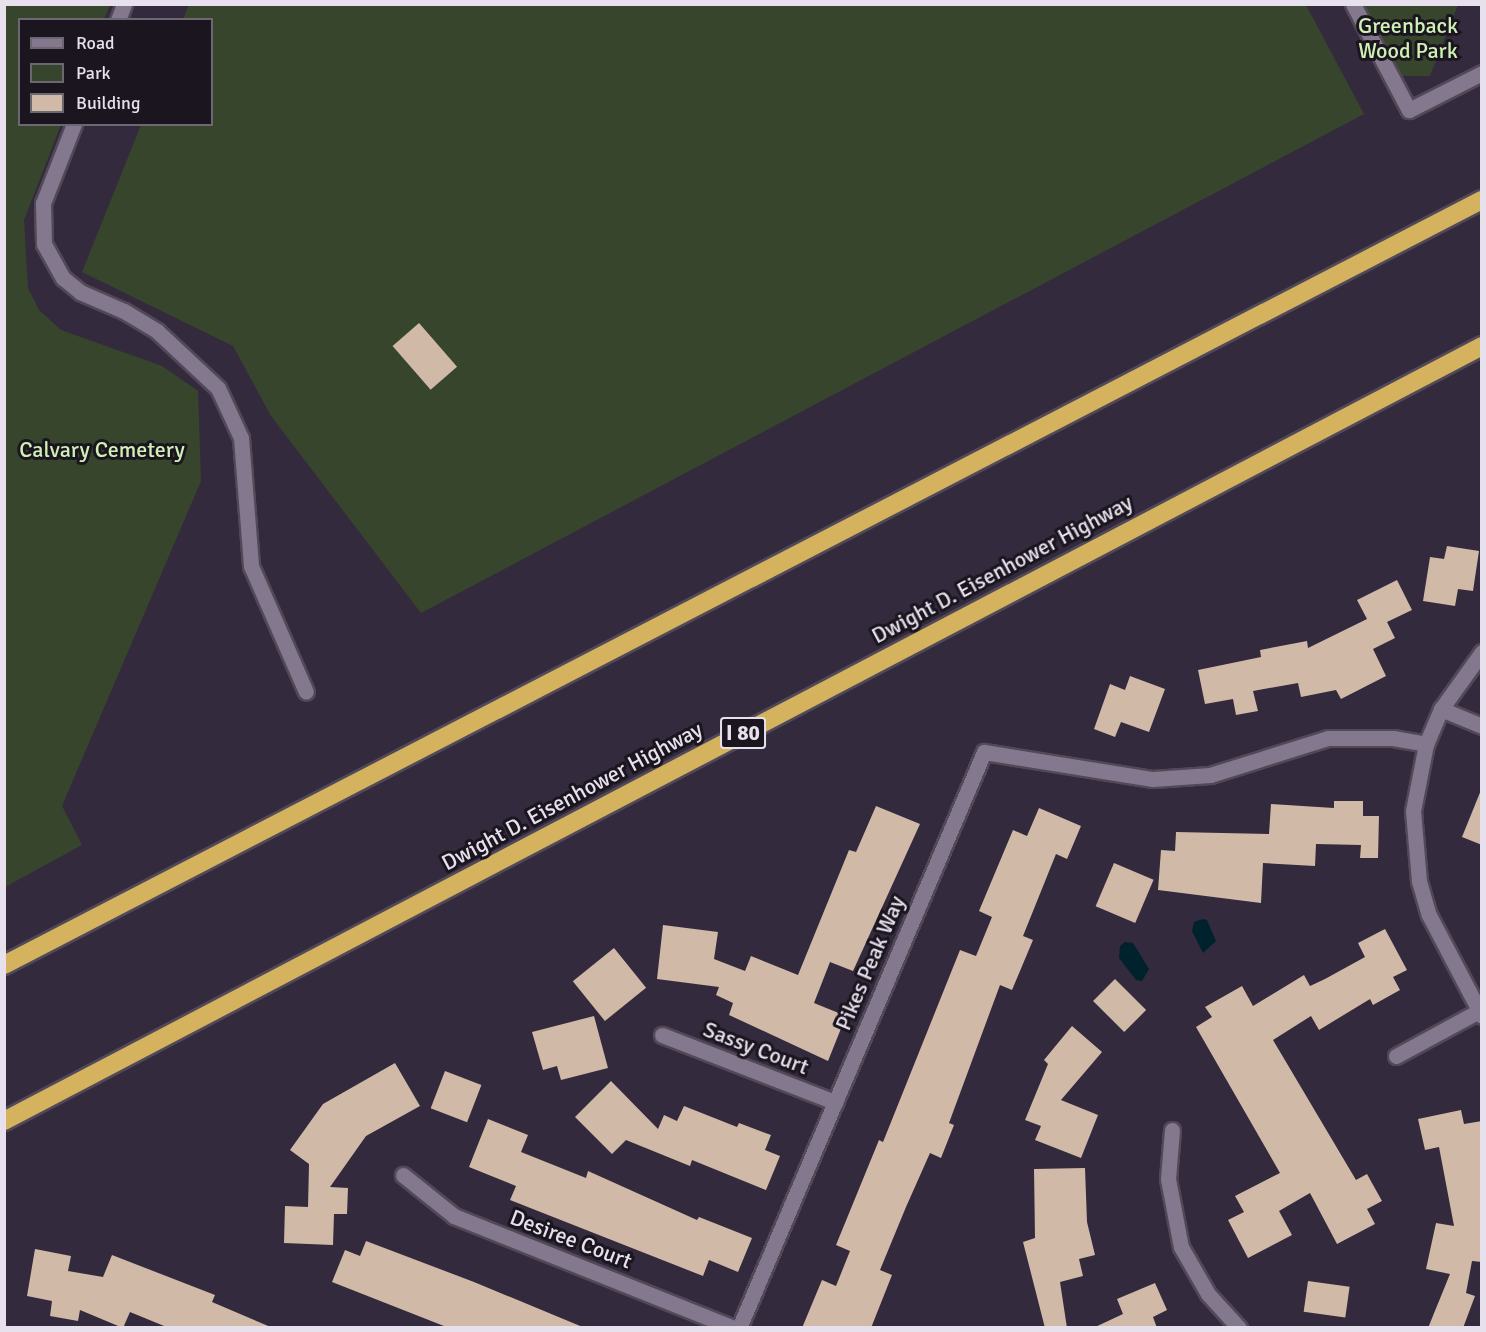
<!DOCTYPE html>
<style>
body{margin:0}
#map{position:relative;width:1486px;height:1332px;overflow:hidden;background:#342a3d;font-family:Signika,sans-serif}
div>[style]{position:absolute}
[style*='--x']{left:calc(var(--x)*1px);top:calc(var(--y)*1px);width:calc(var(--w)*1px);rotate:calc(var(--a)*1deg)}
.green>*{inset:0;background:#37452c}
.water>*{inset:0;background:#00222d}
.building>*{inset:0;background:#d0b9a7;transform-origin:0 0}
.roads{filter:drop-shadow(2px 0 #514958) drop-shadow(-2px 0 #514958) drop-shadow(0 2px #514958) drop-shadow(0 -2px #514958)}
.minor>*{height:15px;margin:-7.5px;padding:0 7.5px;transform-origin:7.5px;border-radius:7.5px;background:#83788e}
.highway>*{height:18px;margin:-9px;padding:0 9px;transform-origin:9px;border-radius:9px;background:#d5b35e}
span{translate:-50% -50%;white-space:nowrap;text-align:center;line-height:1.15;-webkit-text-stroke:6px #1a151e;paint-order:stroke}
.shield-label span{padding:2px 4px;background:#1a151e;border:2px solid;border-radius:4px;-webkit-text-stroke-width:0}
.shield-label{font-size:21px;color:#e7e1ed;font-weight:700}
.park-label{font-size:22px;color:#d0f1b5}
.street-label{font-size:22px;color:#e7e1ed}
.frame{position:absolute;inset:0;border:6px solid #e7e1ed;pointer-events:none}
.legend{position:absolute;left:18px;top:18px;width:195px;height:108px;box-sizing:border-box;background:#1a151e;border:2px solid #6c6771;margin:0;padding:8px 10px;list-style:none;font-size:18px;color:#e7e1ed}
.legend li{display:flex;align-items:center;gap:12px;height:30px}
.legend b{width:30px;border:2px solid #6c6771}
</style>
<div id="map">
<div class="green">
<div style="clip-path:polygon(5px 4px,110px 5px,104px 19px,20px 20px,20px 124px,61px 125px,24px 220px,28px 288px,39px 310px,61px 330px,162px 366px,198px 391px,201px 481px,62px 806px,82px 845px,5px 887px)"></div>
<div style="clip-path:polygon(189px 5px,1306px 5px,1364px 114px,421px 613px,271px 416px,233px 346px,82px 272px,141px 125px,212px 124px,212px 20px,183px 19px)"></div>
<div style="clip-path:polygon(1353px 5px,1458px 5px,1430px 76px,1391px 76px)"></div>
</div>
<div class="water">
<div style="clip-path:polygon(1203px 919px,1207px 920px,1216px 941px,1203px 953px,1192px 931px,1194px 922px)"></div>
<div style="clip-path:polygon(1125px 942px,1133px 943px,1149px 969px,1142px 981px,1136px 980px,1119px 958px,1120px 946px)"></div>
</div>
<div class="building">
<div style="left:419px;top:323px;width:58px;height:35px;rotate:49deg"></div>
<div style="clip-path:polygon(1447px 546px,1479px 551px,1473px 591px,1458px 589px,1455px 606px,1423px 601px,1430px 557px,1444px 559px)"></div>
<div style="clip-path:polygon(1397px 580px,1412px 610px,1387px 622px,1395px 638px,1373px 649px,1386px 676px,1341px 699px,1336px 690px,1301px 697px,1298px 683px,1253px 691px,1258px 711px,1236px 715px,1233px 699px,1205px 704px,1198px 670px,1261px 657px,1260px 650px,1307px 641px,1308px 648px,1367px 619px,1357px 600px)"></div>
<div style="clip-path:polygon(1130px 676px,1165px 689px,1149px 732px,1121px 722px,1115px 737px,1094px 729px,1110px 684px,1125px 690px)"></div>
<div style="clip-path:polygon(1481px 790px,1482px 790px,1482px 845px,1462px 837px)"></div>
<div style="clip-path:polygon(1334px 801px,1363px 801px,1363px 816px,1379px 816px,1378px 858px,1360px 858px,1361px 845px,1316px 844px,1315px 866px,1263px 863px,1261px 903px,1158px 890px,1161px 850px,1175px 851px,1176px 832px,1269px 834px,1271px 804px,1334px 808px)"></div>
<div style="clip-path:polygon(876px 806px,920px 824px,853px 971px,830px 962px,814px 1003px,846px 1016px,828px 1061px,729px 1015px,733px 1003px,716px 995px,719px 987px,657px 979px,663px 925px,718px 932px,714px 959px,745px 971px,751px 956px,798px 975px,849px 850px,856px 852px)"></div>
<div style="clip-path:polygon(1039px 808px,1081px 826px,1067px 859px,1056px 854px,1023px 936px,1033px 940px,1012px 990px,1000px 985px,949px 1123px,954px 1125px,941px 1158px,930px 1153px,906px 1207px,880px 1270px,892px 1275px,871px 1328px,802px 1328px,822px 1280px,836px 1286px,850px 1251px,836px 1245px,879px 1140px,883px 1142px,960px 950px,976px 956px,992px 917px,979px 911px,1013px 830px,1027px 836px)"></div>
<div style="left:1114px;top:863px;width:43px;height:47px;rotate:23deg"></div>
<div style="clip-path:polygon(1385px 929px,1407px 970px,1393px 977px,1400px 990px,1373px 1005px,1370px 999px,1319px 1030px,1311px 1016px,1273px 1040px,1356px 1180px,1367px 1174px,1382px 1201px,1367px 1209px,1375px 1224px,1337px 1244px,1310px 1193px,1279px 1211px,1292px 1235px,1248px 1258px,1228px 1220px,1244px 1212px,1235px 1196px,1280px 1173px,1196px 1027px,1212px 1017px,1205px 1007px,1242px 986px,1253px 1006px,1304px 975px,1310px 986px,1325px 979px,1365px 957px,1358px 943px)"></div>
<div style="left:614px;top:948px;width:51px;height:53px;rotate:51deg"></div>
<div style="left:1115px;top:979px;width:44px;height:31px;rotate:45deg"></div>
<div style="clip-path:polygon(594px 1016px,608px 1068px,561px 1080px,557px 1066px,543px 1070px,532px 1032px)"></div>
<div style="clip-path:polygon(1072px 1026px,1102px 1052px,1061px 1100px,1098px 1115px,1081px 1158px,1035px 1140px,1041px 1126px,1025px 1120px,1048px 1064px,1044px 1060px)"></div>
<div style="clip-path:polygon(395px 1063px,420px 1106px,366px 1136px,330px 1187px,348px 1188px,347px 1214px,334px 1214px,333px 1245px,284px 1243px,285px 1206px,308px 1207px,309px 1164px,290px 1150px,323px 1104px)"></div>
<div style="left:445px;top:1071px;width:39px;height:40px;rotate:21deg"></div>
<div style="clip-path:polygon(611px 1081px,658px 1129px,664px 1115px,677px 1121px,684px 1106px,737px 1127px,739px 1123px,771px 1135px,765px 1150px,780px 1156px,766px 1190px,692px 1160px,690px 1166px,626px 1140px,612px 1154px,575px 1117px)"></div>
<div style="clip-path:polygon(1461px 1110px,1464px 1124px,1482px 1121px,1482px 1262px,1472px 1261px,1466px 1293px,1475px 1296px,1463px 1328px,1428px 1328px,1450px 1274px,1426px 1269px,1436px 1223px,1454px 1226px,1439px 1147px,1425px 1150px,1418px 1119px)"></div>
<div style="clip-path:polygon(488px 1119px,528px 1135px,521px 1152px,586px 1178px,588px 1171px,697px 1220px,699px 1217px,752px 1238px,738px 1272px,709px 1260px,703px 1276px,510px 1200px,516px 1186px,469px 1167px)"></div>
<div style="clip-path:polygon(1085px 1168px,1087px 1222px,1095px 1255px,1079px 1259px,1083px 1276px,1060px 1282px,1067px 1328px,1045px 1328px,1023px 1242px,1035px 1238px,1034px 1169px)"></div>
<div style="clip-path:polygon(366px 1241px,474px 1282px,585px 1328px,449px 1328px,332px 1282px,345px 1250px,360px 1256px)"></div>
<div style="clip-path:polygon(35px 1249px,71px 1256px,68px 1271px,103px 1277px,112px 1255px,215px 1295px,212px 1302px,273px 1328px,169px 1328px,130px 1312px,123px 1328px,80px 1310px,78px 1321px,50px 1316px,52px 1301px,27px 1296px)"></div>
<div style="left:1308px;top:1281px;width:42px;height:31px;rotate:8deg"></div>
<div style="clip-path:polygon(1155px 1283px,1167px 1310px,1153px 1317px,1157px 1328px,1093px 1328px,1123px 1314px,1117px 1299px)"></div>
</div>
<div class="roads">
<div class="minor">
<div style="--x:1353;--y:4;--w:120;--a:62.2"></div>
<div style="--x:1409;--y:110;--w:82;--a:-26.9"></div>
<div style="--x:118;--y:20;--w:17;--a:-69"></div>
<div style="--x:74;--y:124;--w:85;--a:111.4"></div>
<div style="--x:43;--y:203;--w:41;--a:88.6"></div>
<div style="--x:44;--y:244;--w:39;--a:61"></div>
<div style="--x:63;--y:278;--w:22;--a:39"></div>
<div style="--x:80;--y:292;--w:48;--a:23.4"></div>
<div style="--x:124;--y:311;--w:39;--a:31"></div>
<div style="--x:157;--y:331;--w:83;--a:43.1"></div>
<div style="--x:218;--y:388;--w:55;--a:65.3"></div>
<div style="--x:241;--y:438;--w:128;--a:85.5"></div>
<div style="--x:251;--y:566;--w:137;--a:66.4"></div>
<div style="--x:1482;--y:652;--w:70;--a:125.7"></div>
<div style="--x:1441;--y:709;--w:38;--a:113"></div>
<div style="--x:1426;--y:744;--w:68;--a:101"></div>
<div style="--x:1413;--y:811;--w:70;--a:85.1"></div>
<div style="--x:1419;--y:881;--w:35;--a:74"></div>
<div style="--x:1429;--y:915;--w:114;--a:62.3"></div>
<div style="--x:1441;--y:709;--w:44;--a:22.5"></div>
<div style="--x:662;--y:1035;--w:186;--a:21.2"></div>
<div style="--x:1396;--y:1056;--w:94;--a:-28.5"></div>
<div style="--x:1172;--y:1130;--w:49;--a:94.7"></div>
<div style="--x:1168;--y:1179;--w:69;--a:79.2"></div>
<div style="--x:1181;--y:1247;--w:54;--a:60.1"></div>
<div style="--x:1208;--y:1294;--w:46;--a:47.6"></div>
<div style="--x:403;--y:1175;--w:65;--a:38.8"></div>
<div style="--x:454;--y:1216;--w:302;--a:21.8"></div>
<div style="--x:739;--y:1328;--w:626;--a:-66.96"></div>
<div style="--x:984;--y:752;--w:171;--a:9.1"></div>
<div style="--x:1153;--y:779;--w:57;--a:-4"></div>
<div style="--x:1210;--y:775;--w:124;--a:-17.4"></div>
<div style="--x:1328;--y:738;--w:65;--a:0"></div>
<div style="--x:1393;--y:738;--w:34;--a:10"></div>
</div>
<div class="highway">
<div style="--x:4;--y:965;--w:1664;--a:-27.37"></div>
<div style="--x:4;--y:1121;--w:1669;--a:-27.67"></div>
</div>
</div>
<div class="shield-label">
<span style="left:743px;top:733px">I 80</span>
</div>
<div class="park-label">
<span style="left:1408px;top:38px">Greenback<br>Wood Park</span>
<span style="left:102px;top:450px">Calvary Cemetery</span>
</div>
<div class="street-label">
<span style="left:1002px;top:569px;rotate:-28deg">Dwight D. Eisenhower Highway</span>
<span style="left:572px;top:796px;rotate:-28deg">Dwight D. Eisenhower Highway</span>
<span style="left:870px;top:963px;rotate:-67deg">Pikes Peak Way</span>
<span style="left:756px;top:1048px;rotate:21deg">Sassy Court</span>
<span style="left:571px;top:1239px;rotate:21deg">Desiree Court</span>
</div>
<div class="frame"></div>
<ul class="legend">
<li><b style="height:8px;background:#83788e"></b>Road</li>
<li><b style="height:16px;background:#37452c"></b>Park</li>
<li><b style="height:16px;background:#d0b9a7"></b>Building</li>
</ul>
</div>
